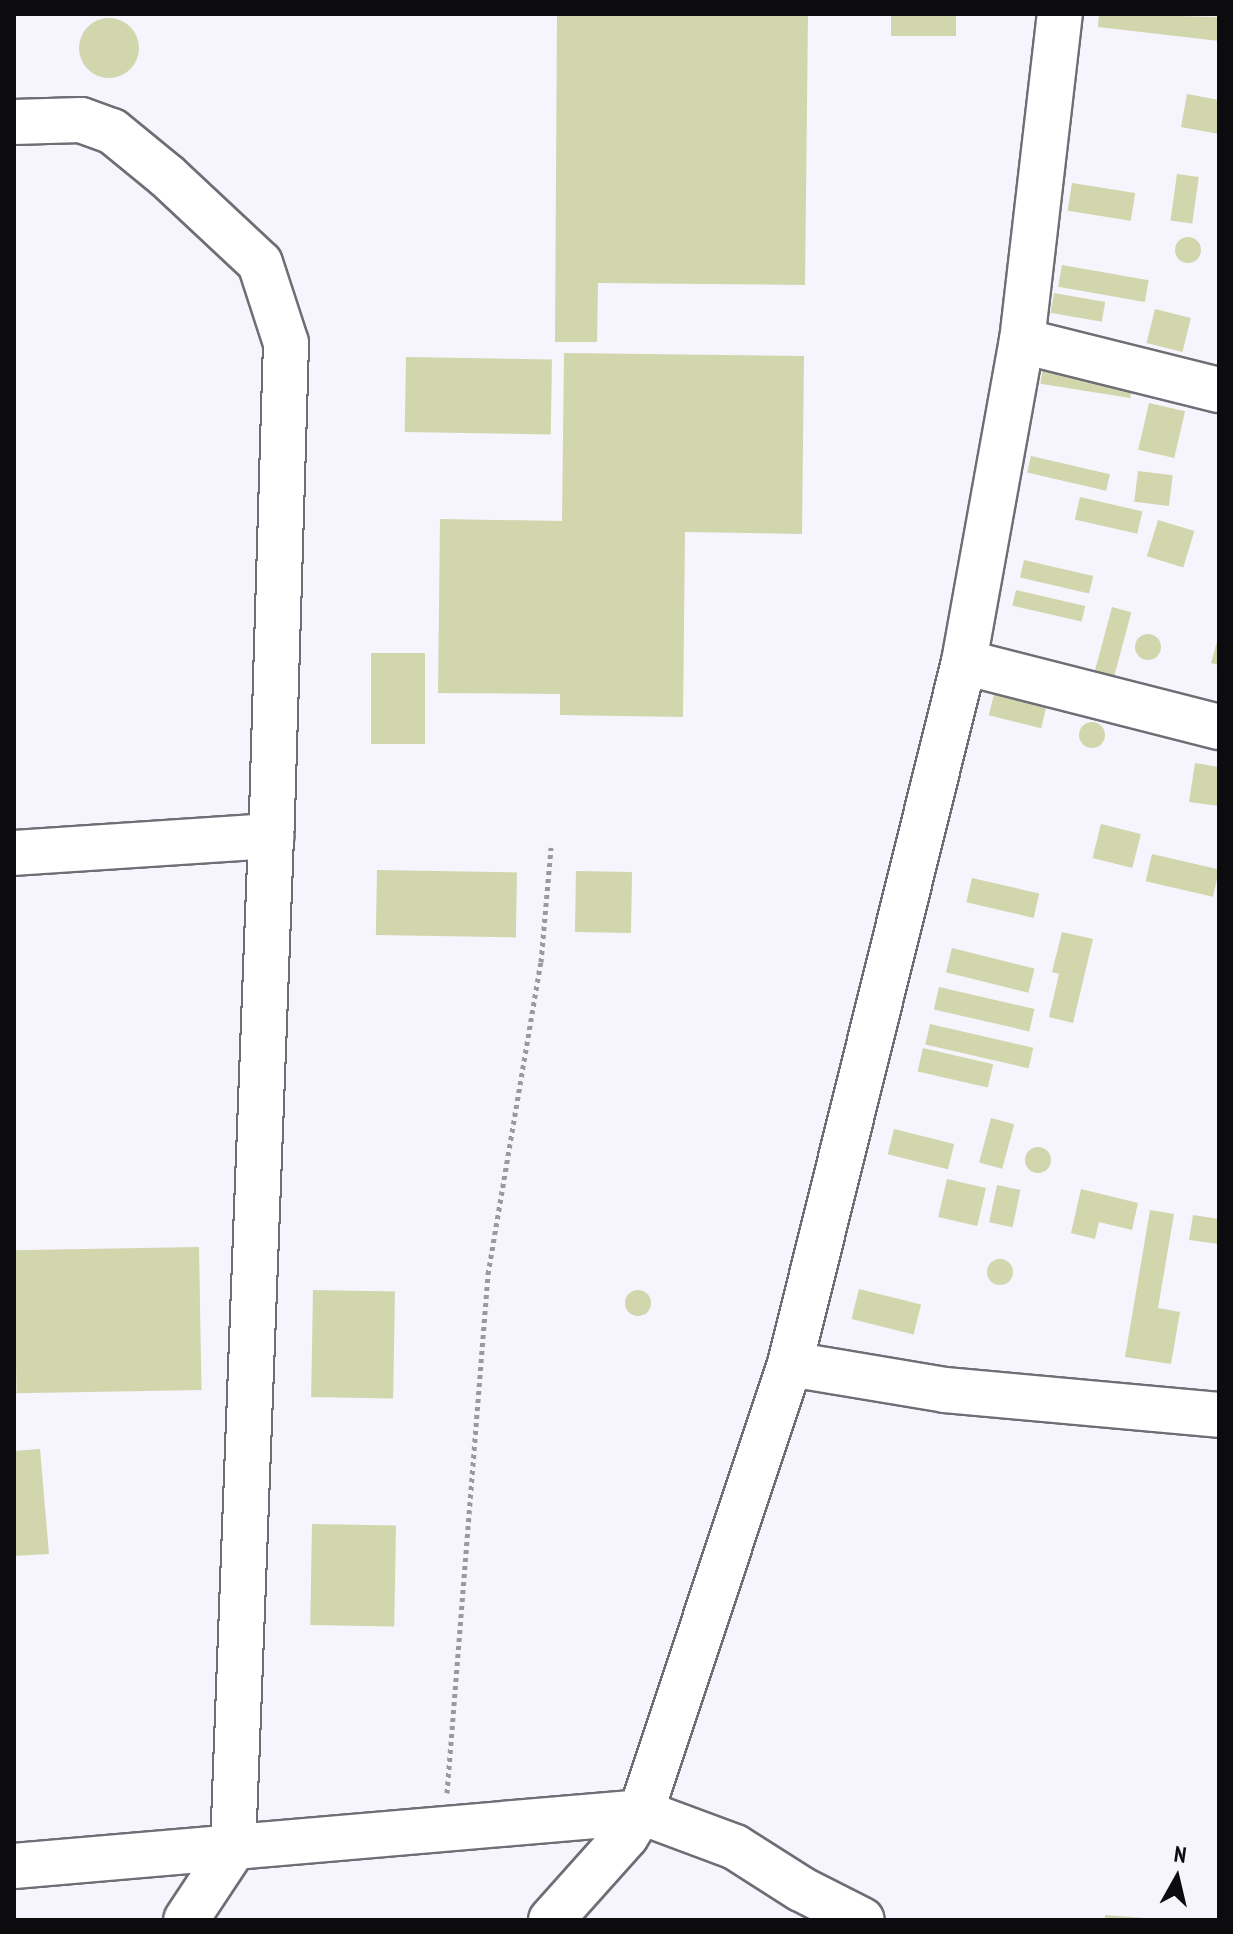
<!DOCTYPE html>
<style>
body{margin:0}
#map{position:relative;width:1233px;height:1934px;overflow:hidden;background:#f6f4fd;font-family:"PT Sans Narrow",sans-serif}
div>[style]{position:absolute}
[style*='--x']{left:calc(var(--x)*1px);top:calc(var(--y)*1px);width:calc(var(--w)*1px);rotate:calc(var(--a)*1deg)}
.building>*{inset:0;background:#d2d6ad;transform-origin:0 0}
.round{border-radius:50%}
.path>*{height:5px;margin-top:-2.5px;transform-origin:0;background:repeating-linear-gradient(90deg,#9b99a0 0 4px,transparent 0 8px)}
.roads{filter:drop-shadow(2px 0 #6f6d75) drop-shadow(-2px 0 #6f6d75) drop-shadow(0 2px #6f6d75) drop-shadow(0 -2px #6f6d75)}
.minor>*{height:44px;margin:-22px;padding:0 22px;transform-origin:22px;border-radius:22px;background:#fff}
span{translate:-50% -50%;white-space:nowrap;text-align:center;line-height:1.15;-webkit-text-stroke:8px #f6f4fd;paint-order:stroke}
.frame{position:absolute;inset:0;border:16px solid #0c0b0e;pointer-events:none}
.north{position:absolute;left:1137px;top:1838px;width:80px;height:80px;-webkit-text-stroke:6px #f6f4fd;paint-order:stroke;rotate:8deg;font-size:22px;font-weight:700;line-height:32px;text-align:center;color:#0c0b0e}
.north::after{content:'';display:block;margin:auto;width:28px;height:36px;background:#0c0b0e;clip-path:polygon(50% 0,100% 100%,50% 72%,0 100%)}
</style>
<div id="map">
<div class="building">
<div style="clip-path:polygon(557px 14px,808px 14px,805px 285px,598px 283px,597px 342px,555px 342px)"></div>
<div style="left:891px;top:14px;width:65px;height:22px"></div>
<div style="clip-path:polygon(1099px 14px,1219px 17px,1219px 41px,1098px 27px)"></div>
<div class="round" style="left:79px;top:18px;width:60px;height:60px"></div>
<div style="clip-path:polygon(1187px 94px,1219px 100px,1219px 134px,1181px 127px)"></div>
<div style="left:1177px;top:174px;width:22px;height:47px;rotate:8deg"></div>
<div style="left:1072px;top:183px;width:64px;height:28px;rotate:9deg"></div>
<div class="round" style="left:1175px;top:237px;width:26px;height:26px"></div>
<div style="left:1062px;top:265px;width:88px;height:22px;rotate:10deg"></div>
<div style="left:1054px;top:293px;width:52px;height:20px;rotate:10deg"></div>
<div style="left:1155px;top:309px;width:37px;height:35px;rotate:14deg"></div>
<div style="clip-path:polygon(564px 353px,804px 356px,802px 534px,685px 532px,683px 717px,560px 715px,560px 694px,438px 693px,440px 519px,562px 521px)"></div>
<div style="left:406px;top:357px;width:146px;height:75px;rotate:1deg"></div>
<div style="left:1044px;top:361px;width:91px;height:23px;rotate:9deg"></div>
<div style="left:1149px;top:403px;width:37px;height:48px;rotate:13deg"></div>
<div style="left:1031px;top:456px;width:81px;height:17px;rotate:13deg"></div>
<div style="left:1138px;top:471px;width:35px;height:31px;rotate:7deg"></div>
<div style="left:1080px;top:497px;width:64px;height:23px;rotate:13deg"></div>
<div style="left:1158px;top:520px;width:38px;height:38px;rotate:17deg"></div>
<div style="left:1024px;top:560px;width:71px;height:18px;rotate:13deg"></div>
<div style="left:1016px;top:590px;width:71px;height:16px;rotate:13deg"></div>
<div style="left:1112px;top:607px;width:20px;height:81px;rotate:15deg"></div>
<div class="round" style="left:1135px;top:634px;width:26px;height:26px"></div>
<div style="clip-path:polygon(1218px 638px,1219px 638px,1219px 665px,1211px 663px)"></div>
<div style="left:371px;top:653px;width:54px;height:91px"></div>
<div style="left:995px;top:690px;width:54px;height:26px;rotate:14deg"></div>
<div class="round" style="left:1079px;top:722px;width:26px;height:26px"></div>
<div style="clip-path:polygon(1195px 763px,1219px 767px,1219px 806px,1189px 802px)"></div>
<div style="left:1101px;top:824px;width:41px;height:35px;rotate:14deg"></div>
<div style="left:1152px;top:854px;width:69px;height:28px;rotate:13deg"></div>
<div style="left:377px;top:870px;width:140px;height:65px;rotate:1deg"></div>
<div style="left:576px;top:871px;width:56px;height:61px;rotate:1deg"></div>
<div style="left:972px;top:878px;width:69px;height:25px;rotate:13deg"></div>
<div style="clip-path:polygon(1062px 932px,1093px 939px,1073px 1023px,1049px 1017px,1059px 974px,1052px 972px)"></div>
<div style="left:952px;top:948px;width:85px;height:25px;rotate:14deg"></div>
<div style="left:939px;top:987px;width:98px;height:23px;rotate:13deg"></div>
<div style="left:930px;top:1024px;width:106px;height:21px;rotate:13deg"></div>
<div style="left:923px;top:1048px;width:72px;height:24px;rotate:13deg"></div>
<div style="left:991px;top:1118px;width:24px;height:46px;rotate:15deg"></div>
<div style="left:894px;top:1129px;width:62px;height:26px;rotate:14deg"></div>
<div class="round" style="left:1025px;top:1147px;width:26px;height:26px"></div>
<div style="left:947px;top:1179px;width:40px;height:39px;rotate:13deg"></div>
<div style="left:997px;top:1185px;width:24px;height:38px;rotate:12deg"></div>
<div style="clip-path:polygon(1081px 1189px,1138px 1203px,1132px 1230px,1099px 1222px,1095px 1239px,1071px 1233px)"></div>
<div style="clip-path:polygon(1150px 1210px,1174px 1214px,1158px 1308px,1180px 1312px,1171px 1364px,1125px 1357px)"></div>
<div style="clip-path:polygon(1193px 1215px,1219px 1219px,1219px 1244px,1189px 1240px)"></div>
<div style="left:199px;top:1247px;width:143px;height:185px;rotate:89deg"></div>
<div class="round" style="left:987px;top:1259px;width:26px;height:26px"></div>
<div style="left:859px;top:1289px;width:64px;height:31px;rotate:14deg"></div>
<div style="left:313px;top:1290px;width:82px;height:107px;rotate:1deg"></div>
<div class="round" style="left:625px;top:1290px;width:26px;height:26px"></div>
<div style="clip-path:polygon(40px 1449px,49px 1554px,14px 1556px,14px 1451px)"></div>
<div style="left:312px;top:1524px;width:84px;height:101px;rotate:1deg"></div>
<div style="clip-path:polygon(1105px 1915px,1145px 1918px,1145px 1920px,1105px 1920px)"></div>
</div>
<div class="path">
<div style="--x:447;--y:1793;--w:521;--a:-85.48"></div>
<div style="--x:488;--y:1274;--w:316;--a:-80.4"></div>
<div style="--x:541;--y:962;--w:115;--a:-85"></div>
</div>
<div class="roads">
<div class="minor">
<div style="--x:14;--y:122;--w:67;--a:-1.7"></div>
<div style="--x:81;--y:120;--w:33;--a:20"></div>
<div style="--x:112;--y:131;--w:71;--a:39.3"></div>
<div style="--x:167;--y:176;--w:127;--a:43.1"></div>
<div style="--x:260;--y:263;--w:84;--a:72"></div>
<div style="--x:286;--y:343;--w:493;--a:91.7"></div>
<div style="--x:1022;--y:341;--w:203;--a:14"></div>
<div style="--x:964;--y:662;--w:263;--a:14.3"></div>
<div style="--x:14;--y:853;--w:258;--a:-3.8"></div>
<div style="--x:271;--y:836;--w:1014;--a:92.15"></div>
<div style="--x:233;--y:1849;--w:85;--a:123.5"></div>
<div style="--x:790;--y:1364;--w:157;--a:9.5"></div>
<div style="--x:945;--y:1390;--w:275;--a:5.2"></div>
<div style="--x:14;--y:1866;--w:629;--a:-4.92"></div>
<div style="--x:641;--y:1812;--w:100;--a:20.4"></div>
<div style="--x:735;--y:1847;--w:78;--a:32.5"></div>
<div style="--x:801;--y:1889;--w:68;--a:26.9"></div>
<div style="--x:551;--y:1920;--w:113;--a:-48.2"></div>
<div style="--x:626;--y:1836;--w:28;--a:-58"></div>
<div style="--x:641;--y:1812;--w:472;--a:-71.6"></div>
<div style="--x:790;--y:1364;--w:723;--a:-76.08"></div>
<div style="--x:964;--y:662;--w:326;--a:-79.8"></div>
<div style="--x:1022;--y:341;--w:329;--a:-83.4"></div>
</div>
</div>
<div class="frame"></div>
<div class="north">N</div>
</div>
